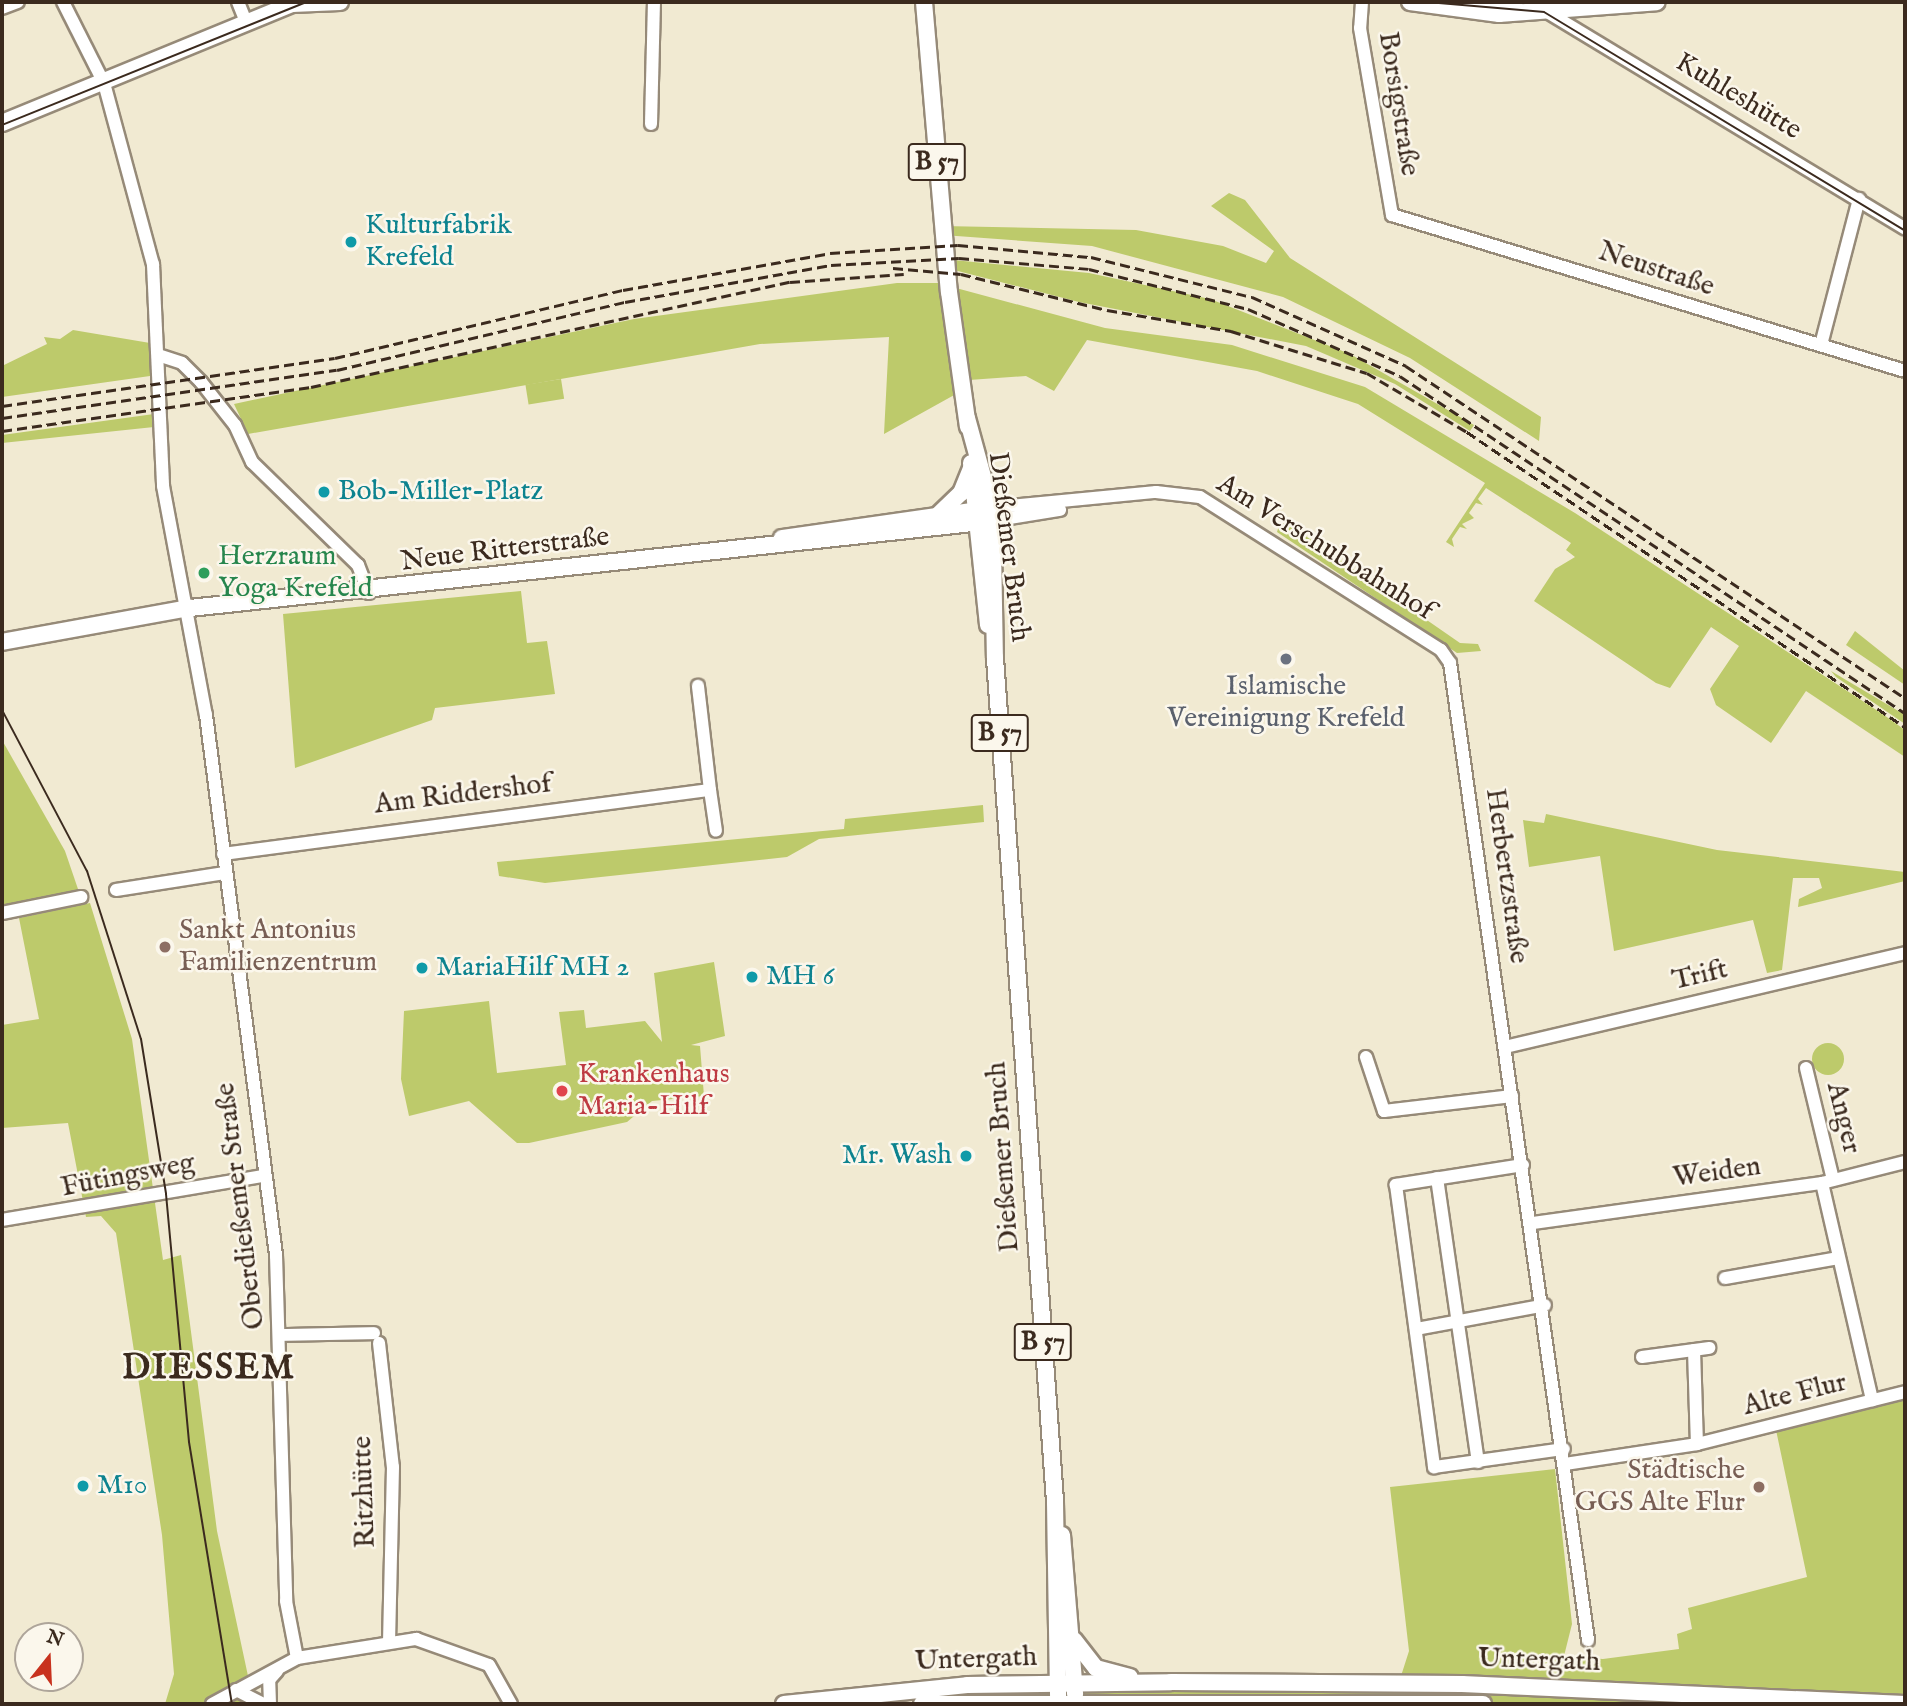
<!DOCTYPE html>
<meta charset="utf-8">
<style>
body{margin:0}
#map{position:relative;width:1907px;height:1706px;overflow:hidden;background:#f1ead2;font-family:"IM FELL English",serif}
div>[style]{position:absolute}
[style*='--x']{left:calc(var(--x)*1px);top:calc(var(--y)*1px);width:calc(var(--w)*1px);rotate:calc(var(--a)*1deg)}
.green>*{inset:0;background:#bdca6b;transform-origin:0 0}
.round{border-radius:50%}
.roads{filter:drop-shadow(2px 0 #968a78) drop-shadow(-2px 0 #968a78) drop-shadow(0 2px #968a78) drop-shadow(0 -2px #968a78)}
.minor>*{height:12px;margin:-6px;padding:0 6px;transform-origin:6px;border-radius:6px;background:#fff}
.major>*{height:16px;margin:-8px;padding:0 8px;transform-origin:8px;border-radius:8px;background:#fff}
.tram>*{height:2px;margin:-1px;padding:0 1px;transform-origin:1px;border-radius:1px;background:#3b2a1e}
.rail>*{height:2.5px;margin-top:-1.25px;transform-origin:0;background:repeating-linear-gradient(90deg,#3b2a1e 0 10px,transparent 0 15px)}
.dots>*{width:19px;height:19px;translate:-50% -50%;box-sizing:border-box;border:4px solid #fbf7ec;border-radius:50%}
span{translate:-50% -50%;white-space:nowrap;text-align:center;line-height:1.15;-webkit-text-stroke:5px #fbf7ec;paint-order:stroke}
.shield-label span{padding:2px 5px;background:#fbf7ec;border:2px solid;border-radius:5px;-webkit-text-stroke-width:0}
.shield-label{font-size:26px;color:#3b2a1e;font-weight:700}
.street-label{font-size:28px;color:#3b2a1e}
.culture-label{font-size:28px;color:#0d838f}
.left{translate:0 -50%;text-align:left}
.right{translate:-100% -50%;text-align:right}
.leisure-label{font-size:28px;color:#27864d}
.worship-label{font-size:28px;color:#5b616d}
.education-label{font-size:28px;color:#785e54}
.health-label{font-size:28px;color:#be3a42}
.district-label{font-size:35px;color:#3b2a1e;font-weight:700;letter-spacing:2px}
.frame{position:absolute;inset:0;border:4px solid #3b2a1e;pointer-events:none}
.north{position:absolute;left:14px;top:1622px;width:70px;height:70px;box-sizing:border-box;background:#fbf7ec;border:2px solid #aea59a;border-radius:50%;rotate:18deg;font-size:19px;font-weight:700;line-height:28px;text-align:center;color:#3b2a1e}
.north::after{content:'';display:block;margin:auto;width:24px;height:32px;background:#c8321e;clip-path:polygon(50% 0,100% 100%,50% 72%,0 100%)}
</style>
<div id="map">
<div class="green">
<div style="clip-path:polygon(1229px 193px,1245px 200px,1290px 258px,1541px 417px,1539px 441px,1410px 358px,1283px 297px,1092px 246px,943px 235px,942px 226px,1136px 230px,1223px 246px,1266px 263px,1274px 251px,1211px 206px)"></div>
<div style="clip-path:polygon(953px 260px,1089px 273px,1210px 299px,1350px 354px,1474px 425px,1470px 431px,1395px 384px,1306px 346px,1079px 302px,954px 270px)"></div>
<div style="clip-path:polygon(897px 283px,938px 283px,956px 394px,884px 434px,889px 337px,760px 344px,248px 434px,234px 404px,634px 319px)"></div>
<div style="clip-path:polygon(956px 288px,1105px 328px,1232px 345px,1365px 387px,1575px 513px,1884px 715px,1905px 730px,1905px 757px,1806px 691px,1771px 743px,1716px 705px,1710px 689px,1739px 646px,1711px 627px,1670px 688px,1656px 683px,1534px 601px,1555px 569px,1575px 557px,1566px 550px,1571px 543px,1486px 488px,1478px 499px,1483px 505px,1476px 503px,1469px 513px,1474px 518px,1462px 524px,1467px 529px,1460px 527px,1452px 539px,1454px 547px,1446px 542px,1485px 483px,1358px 404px,1257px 371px,1087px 340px,1054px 391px,1026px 376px,969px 380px)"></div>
<div style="clip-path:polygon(73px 330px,150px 343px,150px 376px,2px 397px,2px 366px,47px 344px,44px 337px,60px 339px)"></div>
<div style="left:561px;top:379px;width:20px;height:36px;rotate:81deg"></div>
<div style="clip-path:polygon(154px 414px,154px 427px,2px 443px,2px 435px)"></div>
<div style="clip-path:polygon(1281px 519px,1460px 643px,1478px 644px,1481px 651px,1457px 653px,1277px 532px)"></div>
<div style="clip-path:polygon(521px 591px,527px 643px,547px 641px,555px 694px,435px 708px,432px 720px,295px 768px,283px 614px)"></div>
<div style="clip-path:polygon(1855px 631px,1905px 671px,1905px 685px,1846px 645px)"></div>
<div style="clip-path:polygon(1831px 671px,1905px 715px,1905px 724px,1836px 677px)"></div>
<div style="clip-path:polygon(2px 740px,65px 851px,79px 892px,2px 905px)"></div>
<div style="clip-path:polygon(983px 805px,984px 822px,819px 839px,787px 857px,545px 883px,499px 876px,497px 862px,844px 829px,845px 819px)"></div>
<div style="clip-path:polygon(1546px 814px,1717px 850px,1905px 872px,1905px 881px,1798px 907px,1799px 899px,1822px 888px,1819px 878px,1793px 878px,1782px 970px,1767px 973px,1753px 920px,1614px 951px,1600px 856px,1529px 867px,1523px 820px,1544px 823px)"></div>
<div style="clip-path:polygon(90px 903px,132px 1039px,163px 1260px,181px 1255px,217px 1531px,254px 1704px,165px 1704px,174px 1674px,162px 1535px,116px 1233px,101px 1216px,86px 1217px,68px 1123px,2px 1128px,2px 1025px,39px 1019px,19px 918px)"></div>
<div style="clip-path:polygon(714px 962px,725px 1036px,691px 1045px,700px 1046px,704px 1096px,652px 1101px,627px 1122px,529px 1143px,517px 1143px,469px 1101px,409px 1116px,401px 1079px,404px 1011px,489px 1001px,497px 1073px,566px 1065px,559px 1012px,584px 1010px,586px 1028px,645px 1021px,662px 1042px,654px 973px)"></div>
<div class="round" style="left:1812px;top:1043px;width:32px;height:32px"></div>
<div style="clip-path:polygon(1905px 1399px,1905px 1704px,1085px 1704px,1077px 1676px,1401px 1676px,1409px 1651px,1390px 1487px,1555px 1469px,1572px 1624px,1564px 1656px,1603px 1659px,1679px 1649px,1677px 1634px,1692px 1629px,1688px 1608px,1807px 1577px,1776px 1430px)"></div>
</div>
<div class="roads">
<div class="minor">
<div style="--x:63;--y:2;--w:91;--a:63.2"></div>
<div style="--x:104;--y:83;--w:188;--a:74.9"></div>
<div style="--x:153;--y:264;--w:222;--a:87.4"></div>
<div style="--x:163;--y:486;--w:233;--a:79.4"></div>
<div style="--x:206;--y:715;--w:545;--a:82.61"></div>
<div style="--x:276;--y:1255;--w:346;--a:88.3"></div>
<div style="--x:286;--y:1601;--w:58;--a:79.1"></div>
<div style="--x:238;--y:2;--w:18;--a:68"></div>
<div style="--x:1362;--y:2;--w:26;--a:94"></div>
<div style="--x:1360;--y:28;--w:190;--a:80.3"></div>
<div style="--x:1392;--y:215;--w:536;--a:16.91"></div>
<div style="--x:2;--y:8;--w:17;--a:-21"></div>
<div style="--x:1544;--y:10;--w:422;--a:31.2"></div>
<div style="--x:651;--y:124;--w:122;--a:-88.6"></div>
<div style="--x:1822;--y:341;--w:147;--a:-75.4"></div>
<div style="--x:158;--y:355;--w:25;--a:18"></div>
<div style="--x:182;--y:363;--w:27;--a:45"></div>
<div style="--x:201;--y:382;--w:55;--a:51.7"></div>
<div style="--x:235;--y:425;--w:41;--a:65.3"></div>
<div style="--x:252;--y:462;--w:148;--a:44.2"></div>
<div style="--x:358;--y:565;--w:30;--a:69"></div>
<div style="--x:989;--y:508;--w:168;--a:-5.5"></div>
<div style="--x:1156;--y:492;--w:44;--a:6.5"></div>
<div style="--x:1200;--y:497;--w:285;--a:32.4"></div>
<div style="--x:1441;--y:650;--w:16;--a:55"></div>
<div style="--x:1450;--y:663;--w:987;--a:81.96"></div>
<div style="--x:991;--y:521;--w:70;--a:-9.1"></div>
<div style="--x:710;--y:790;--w:41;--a:81.7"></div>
<div style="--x:223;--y:854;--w:491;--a:-7.5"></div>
<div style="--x:710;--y:790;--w:105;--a:-96.6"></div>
<div style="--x:116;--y:890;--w:110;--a:-8.9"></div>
<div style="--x:2;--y:913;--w:81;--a:-11.4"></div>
<div style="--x:1505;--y:1047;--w:411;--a:-13.2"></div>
<div style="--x:1366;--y:1057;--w:57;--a:71.6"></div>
<div style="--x:1384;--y:1111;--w:129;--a:-6.7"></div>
<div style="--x:1806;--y:1068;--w:115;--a:76.4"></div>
<div style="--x:1523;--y:1165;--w:129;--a:171.1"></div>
<div style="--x:1396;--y:1185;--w:285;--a:82.3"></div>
<div style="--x:1434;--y:1467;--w:131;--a:-7.9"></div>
<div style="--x:1437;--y:1178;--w:287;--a:81.8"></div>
<div style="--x:1822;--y:1183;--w:223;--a:77"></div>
<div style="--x:2;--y:1220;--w:265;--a:-9.6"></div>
<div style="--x:1533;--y:1223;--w:292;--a:-7.9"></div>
<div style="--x:1822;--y:1183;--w:86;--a:-14.2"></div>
<div style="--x:1725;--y:1278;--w:115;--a:-10"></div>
<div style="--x:1416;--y:1329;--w:131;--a:-10.5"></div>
<div style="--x:281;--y:1335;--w:93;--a:-1.2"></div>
<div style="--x:379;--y:1343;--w:125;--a:83.6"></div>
<div style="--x:393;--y:1467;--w:173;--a:91.3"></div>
<div style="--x:1694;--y:1350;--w:94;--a:88.2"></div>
<div style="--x:1642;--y:1357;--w:68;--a:-7.7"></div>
<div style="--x:1565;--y:1464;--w:134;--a:-8.6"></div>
<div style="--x:1697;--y:1444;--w:214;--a:-14"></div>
<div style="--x:236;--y:1690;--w:31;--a:27"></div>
<div style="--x:212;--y:1704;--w:97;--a:-28.4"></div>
<div style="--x:297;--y:1658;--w:121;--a:-9.1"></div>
<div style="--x:416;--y:1639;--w:77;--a:19.6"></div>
<div style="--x:489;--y:1665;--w:45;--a:60.6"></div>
<div style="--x:270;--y:1704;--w:24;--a:-92"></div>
<div style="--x:269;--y:1680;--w:12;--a:-48"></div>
</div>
<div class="major">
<div style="--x:924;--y:2;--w:291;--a:85.1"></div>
<div style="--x:949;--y:292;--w:136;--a:82"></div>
<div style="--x:1410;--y:2;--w:90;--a:7.7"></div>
<div style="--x:1499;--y:14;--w:158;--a:-4.3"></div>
<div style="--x:1474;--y:2;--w:41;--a:0"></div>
<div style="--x:292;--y:4;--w:48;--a:-2.4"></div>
<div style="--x:2;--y:123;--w:319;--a:-22.3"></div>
<div style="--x:967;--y:418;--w:68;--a:74.7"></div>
<div style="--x:985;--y:484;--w:64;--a:82.9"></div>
<div style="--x:993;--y:548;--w:110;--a:89"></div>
<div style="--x:995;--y:658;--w:846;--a:85.93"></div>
<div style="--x:1055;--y:1502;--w:198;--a:89.1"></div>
<div style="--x:971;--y:463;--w:163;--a:84"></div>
<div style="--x:939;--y:514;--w:30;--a:-44"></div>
<div style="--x:961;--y:493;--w:27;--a:-68"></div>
<div style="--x:782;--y:538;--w:205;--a:-8.1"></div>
<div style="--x:2;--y:642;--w:191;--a:-10.3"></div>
<div style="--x:190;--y:608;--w:806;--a:-6.2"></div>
<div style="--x:1062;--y:1535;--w:160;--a:85.3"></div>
<div style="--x:1074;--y:1640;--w:36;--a:52"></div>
<div style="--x:1096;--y:1668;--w:35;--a:15"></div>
<div style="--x:784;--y:1704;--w:184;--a:-5.9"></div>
<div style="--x:967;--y:1685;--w:204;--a:-0.8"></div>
<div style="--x:1171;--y:1682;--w:291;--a:0.4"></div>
<div style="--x:1462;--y:1684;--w:443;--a:2.6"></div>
<div style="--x:922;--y:1704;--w:561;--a:0"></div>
</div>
</div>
<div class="tram">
<div style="--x:1428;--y:2;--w:116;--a:4.9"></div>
<div style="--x:1544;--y:12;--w:422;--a:31.2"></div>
<div style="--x:2;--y:125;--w:328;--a:-22"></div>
<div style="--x:2;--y:710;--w:182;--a:62.2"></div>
<div style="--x:87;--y:871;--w:176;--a:72.2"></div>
<div style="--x:141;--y:1039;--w:157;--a:80.8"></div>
<div style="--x:166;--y:1194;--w:249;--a:84.7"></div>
<div style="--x:189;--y:1442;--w:266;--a:80.7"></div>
</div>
<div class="rail">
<div style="--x:893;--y:268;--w:68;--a:5"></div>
<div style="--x:961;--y:274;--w:150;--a:13.9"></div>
<div style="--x:1107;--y:310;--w:126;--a:9.6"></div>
<div style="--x:1231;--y:331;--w:142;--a:17.2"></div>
<div style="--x:1367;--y:373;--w:116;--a:30.5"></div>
<div style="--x:1467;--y:432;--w:528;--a:33.96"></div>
<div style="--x:2;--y:406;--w:336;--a:-8.2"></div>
<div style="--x:335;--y:358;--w:296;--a:-13.3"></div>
<div style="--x:623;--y:290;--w:210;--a:-10.1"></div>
<div style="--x:830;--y:253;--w:128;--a:-3.6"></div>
<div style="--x:958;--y:245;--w:134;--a:5.2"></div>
<div style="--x:1091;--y:257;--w:166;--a:14"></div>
<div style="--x:1252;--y:297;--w:169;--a:24.1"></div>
<div style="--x:1406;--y:366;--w:599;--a:33.64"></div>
<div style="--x:2;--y:418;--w:338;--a:-8.2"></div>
<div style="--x:337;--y:370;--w:296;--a:-13.3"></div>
<div style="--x:625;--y:302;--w:209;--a:-10.2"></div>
<div style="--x:831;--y:265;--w:128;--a:-3.1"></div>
<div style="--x:959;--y:258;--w:130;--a:4.8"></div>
<div style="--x:1089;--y:269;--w:164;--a:14.1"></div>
<div style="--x:1248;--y:309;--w:166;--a:23.8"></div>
<div style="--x:1400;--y:376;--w:607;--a:33.72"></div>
<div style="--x:2;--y:431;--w:312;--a:-8.1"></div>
<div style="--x:311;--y:387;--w:490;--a:-12.4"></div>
<div style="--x:790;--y:282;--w:114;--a:-4"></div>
</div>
<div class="dots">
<div style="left:351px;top:242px;background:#0f9aa8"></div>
<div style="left:324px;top:492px;background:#0f9aa8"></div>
<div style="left:204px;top:573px;background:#2e9e5b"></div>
<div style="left:1286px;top:659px;background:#6b7280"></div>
<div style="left:165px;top:947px;background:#8d6e63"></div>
<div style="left:422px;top:968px;background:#0f9aa8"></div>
<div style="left:752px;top:977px;background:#0f9aa8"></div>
<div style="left:562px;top:1091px;background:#e0444e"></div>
<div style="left:966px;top:1156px;background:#0f9aa8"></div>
<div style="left:83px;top:1486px;background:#0f9aa8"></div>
<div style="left:1759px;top:1487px;background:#8d6e63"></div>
</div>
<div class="shield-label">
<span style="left:937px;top:162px">B 57</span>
<span style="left:1000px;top:733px">B 57</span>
<span style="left:1043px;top:1342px">B 57</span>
</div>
<div class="street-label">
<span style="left:1738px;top:97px;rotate:31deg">Kuhleshütte</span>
<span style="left:1398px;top:104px;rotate:81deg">Borsigstraße</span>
<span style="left:1656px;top:270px;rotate:18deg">Neustraße</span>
<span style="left:1008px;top:547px;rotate:83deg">Dießemer Bruch</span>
<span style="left:1325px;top:548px;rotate:32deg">Am Verschubbahnhof</span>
<span style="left:505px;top:550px;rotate:-7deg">Neue Ritterstraße</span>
<span style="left:463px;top:795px;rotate:-7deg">Am Riddershof</span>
<span style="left:1506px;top:876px;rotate:82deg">Herbertzstraße</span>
<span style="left:1700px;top:976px;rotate:-13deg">Trift</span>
<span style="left:1843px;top:1118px;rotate:76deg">Anger</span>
<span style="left:1004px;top:1157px;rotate:-94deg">Dießemer Bruch</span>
<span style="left:1717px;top:1173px;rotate:-8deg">Weiden</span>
<span style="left:128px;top:1176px;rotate:-11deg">Fütingsweg</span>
<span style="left:241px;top:1206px;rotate:-97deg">Oberdießemer Straße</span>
<span style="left:1795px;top:1395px;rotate:-14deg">Alte Flur</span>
<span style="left:365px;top:1492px;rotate:-92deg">Ritzhütte</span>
<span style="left:976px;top:1660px;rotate:-2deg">Untergath</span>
<span style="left:1539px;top:1661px;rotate:2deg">Untergath</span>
</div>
<div class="culture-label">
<span class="left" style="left:365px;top:242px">Kulturfabrik<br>Krefeld</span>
<span class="left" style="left:338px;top:492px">Bob-Miller-Platz</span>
<span class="left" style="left:436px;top:968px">MariaHilf MH 2</span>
<span class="left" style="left:766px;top:977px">MH 6</span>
<span class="right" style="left:952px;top:1156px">Mr. Wash</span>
<span class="left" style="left:97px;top:1486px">M10</span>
</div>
<div class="leisure-label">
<span class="left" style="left:218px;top:573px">Herzraum<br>Yoga Krefeld</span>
</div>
<div class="worship-label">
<span style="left:1286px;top:703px">Islamische<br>Vereinigung Krefeld</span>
</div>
<div class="education-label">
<span class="left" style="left:179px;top:947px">Sankt Antonius<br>Familienzentrum</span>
<span class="right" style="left:1745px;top:1487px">Städtische<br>GGS Alte Flur</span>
</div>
<div class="health-label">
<span class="left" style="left:578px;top:1091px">Krankenhaus<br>Maria-Hilf</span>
</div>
<div class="district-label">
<span style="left:209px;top:1369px">DIESSEM</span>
</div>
<div class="frame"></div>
<div class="north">N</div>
</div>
